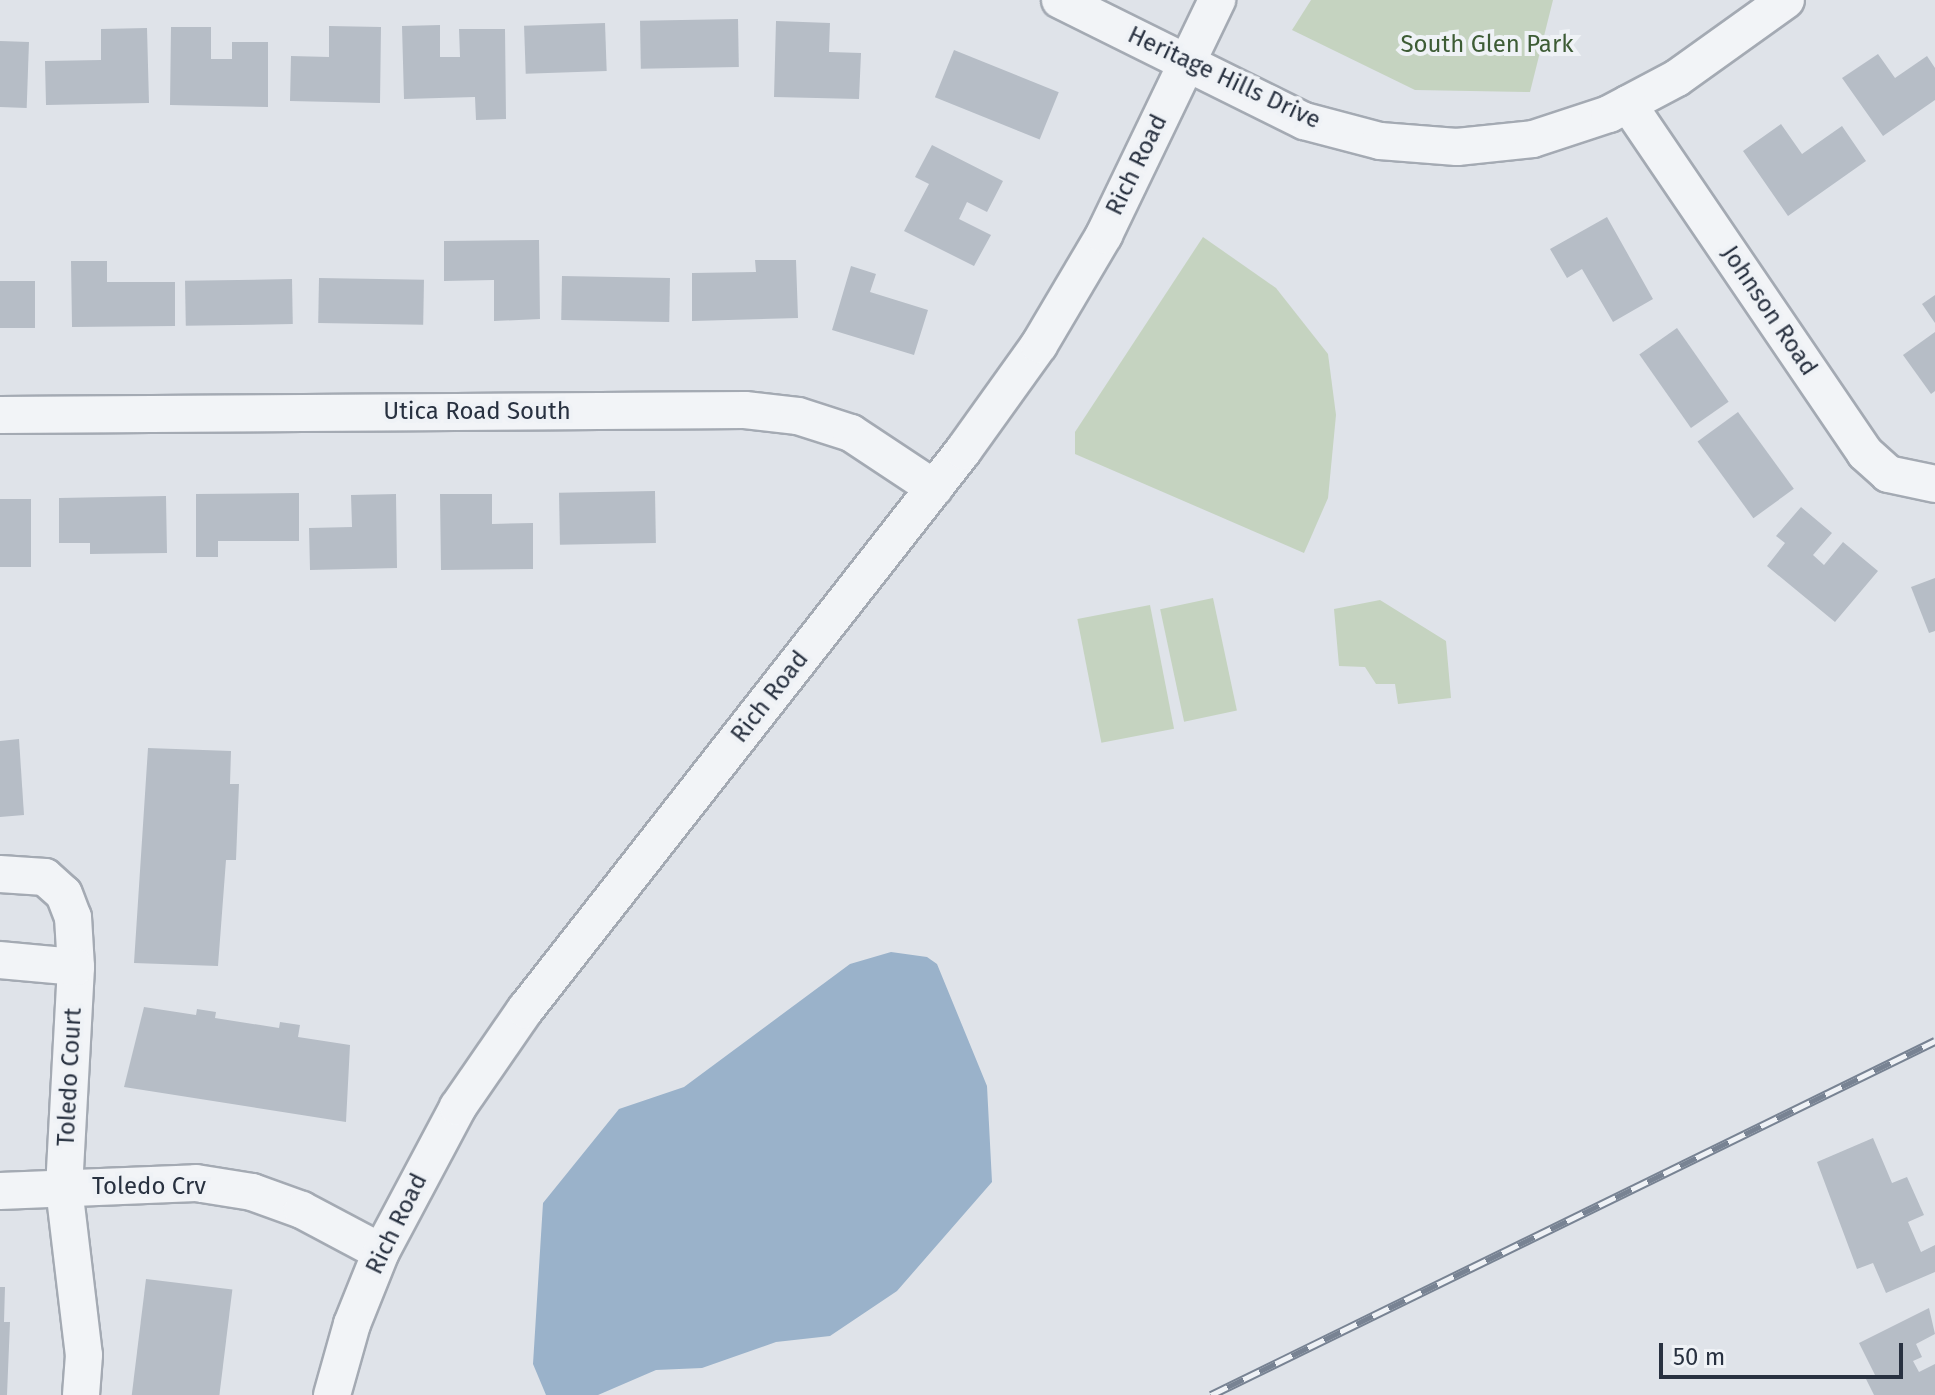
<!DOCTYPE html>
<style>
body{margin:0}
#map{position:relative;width:1935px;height:1395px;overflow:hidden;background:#dfe3e9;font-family:"Fira Sans",sans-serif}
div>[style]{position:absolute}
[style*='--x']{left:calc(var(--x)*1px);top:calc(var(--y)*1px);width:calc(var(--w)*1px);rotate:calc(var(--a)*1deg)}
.green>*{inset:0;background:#c5d3c0;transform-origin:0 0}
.water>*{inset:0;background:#9ab2ca}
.building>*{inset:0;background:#b6bdc6;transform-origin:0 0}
.roads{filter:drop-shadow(2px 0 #a4aab3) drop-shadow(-2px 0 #a4aab3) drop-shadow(0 2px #a4aab3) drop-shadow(0 -2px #a4aab3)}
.minor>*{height:36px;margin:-18px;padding:0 18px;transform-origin:18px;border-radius:18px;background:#f2f4f7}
.rail>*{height:9px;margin-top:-4.5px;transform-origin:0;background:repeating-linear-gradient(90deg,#eff2f6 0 18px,#788393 0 36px);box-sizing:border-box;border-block:2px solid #788393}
span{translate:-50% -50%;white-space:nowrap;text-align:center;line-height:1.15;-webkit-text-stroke:8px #eff2f6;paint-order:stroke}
.park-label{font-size:24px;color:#3d5c35}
.street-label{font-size:24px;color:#283140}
.scale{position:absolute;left:1659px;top:1343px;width:244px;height:36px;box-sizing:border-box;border:4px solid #283140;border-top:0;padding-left:10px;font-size:24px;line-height:28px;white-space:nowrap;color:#283140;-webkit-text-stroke:6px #eff2f6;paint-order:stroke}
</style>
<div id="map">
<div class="green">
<div style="clip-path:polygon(1311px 0,1553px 0,1530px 92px,1415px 90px,1292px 30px)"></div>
<div style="clip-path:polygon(1203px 237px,1276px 288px,1328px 354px,1336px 415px,1328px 498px,1304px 553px,1075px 454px,1075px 432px)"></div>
<div style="left:1213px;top:598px;width:115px;height:54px;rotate:78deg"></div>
<div style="clip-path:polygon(1380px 600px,1446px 641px,1451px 698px,1398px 704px,1395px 684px,1376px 684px,1365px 667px,1339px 666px,1334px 609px)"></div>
<div style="left:1150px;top:605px;width:126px;height:74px;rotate:79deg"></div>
</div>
<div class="water">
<div style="clip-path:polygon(891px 952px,927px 957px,937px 964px,987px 1086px,992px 1182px,897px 1291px,830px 1336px,776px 1342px,702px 1368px,656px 1370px,598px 1395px,546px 1395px,533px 1364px,543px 1203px,619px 1109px,684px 1087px,850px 964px)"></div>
</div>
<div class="building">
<div style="left:738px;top:19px;width:48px;height:98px;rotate:89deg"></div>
<div style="clip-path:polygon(776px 21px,830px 23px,829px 52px,861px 53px,859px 99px,774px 97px)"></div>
<div style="left:605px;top:23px;width:48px;height:81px;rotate:88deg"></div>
<div style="clip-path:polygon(440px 25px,440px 57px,460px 57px,459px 29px,505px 29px,506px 119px,476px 120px,475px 97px,404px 99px,402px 26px)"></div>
<div style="clip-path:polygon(329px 26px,381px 27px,380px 103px,290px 101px,291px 56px,329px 57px)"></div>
<div style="clip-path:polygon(171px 27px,211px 27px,211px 59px,232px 59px,232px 42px,268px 42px,268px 107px,170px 105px)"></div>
<div style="clip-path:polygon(147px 28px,149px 103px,46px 105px,45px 61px,101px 60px,101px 29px)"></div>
<div style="left:0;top:41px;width:29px;height:66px;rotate:2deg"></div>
<div style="left:954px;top:50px;width:113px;height:51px;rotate:22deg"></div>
<div style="clip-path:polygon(1878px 54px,1895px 78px,1927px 56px,1935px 68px,1935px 100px,1883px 136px,1842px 78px)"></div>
<div style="clip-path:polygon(1781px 124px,1802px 154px,1842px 126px,1866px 161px,1788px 216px,1743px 151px)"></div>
<div style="clip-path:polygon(932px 145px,1003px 181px,987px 212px,967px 202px,959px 219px,991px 235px,974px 266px,904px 231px,929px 184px,915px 177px)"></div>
<div style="clip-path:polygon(1607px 217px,1653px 299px,1613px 322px,1582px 269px,1567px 278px,1550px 249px)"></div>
<div style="clip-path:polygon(539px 240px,540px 319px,494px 321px,494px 280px,444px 281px,444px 241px)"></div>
<div style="clip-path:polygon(755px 260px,796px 260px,798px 318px,692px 321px,692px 273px,756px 272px)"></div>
<div style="clip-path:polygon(71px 261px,107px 261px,107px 282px,175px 282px,175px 326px,72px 327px)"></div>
<div style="clip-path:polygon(851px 266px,876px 274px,870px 292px,928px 310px,914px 355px,832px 330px)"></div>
<div style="left:562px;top:276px;width:108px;height:44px;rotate:1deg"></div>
<div style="left:319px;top:278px;width:105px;height:45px;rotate:1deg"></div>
<div style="left:292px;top:279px;width:45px;height:107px;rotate:89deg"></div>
<div style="left:35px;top:281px;width:47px;height:35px;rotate:90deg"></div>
<div style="clip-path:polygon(1935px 295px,1935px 323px,1922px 304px)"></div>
<div style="left:1677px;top:328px;width:90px;height:46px;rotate:55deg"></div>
<div style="clip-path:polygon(1935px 332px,1935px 391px,1931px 394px,1903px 355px)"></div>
<div style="left:1738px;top:412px;width:95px;height:50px;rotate:54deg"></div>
<div style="left:655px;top:491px;width:52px;height:96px;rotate:89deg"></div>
<div style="clip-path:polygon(299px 493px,299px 541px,218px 541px,218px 557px,196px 557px,196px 494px)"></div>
<div style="clip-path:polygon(396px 494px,397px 568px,310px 570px,309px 528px,352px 527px,351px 495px)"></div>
<div style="clip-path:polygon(440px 494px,492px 494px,492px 524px,533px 523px,533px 569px,441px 570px)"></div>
<div style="clip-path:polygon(166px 496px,167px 553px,90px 554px,90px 543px,59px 543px,59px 498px)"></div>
<div style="left:0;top:499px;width:31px;height:68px"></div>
<div style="clip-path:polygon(1801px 507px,1832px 533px,1813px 555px,1824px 565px,1843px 542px,1878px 571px,1835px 622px,1767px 566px,1785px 543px,1776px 536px)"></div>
<div style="clip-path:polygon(1935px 578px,1935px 631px,1929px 633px,1911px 587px)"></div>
<div style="clip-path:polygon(19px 739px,24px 815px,0 817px,0 741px)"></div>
<div style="clip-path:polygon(148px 748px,231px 751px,230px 784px,239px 784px,236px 860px,226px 860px,218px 966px,134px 963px)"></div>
<div style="clip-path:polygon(144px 1007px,196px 1015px,197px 1009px,216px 1012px,215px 1018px,279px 1028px,280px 1022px,300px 1025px,298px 1037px,350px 1045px,346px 1122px,124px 1087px)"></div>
<div style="clip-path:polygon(1873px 1138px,1892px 1183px,1907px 1177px,1924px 1215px,1908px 1222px,1921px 1252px,1935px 1245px,1935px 1272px,1886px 1293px,1873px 1263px,1857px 1269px,1817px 1162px)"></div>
<div style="left:146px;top:1279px;width:87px;height:117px;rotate:7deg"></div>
<div style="clip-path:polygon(0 1287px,5px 1287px,4px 1322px,10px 1322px,7px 1395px,0 1395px)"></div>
<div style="clip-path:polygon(1929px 1308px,1935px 1334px,1916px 1344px,1922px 1357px,1913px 1361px,1919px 1372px,1935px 1364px,1935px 1395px,1874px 1395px,1866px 1379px,1875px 1375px,1859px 1343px)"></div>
</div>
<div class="roads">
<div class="minor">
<div style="--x:1060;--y:0;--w:272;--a:26.4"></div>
<div style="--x:1304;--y:121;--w:79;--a:14.7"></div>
<div style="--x:1380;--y:141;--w:77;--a:4.5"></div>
<div style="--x:1457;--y:147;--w:76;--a:-6"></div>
<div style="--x:1533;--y:139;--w:80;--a:-18.2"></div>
<div style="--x:1609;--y:114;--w:77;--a:-27.9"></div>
<div style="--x:1677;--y:78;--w:134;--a:-35.6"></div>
<div style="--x:1628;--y:104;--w:422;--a:55.8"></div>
<div style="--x:1865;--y:453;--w:31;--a:42"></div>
<div style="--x:1888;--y:474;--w:48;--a:12"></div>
<div style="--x:0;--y:415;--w:745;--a:-0.38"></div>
<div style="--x:745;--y:410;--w:53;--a:6.5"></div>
<div style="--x:798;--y:416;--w:56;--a:17.8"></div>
<div style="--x:851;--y:433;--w:100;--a:33.5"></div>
<div style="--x:0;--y:874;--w:45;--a:3.8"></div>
<div style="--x:45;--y:877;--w:25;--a:42"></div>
<div style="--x:64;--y:894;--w:25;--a:69"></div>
<div style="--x:73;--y:917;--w:50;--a:86.6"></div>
<div style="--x:76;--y:967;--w:221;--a:93.1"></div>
<div style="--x:64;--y:1188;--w:168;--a:83.2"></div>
<div style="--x:84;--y:1355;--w:40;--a:94.3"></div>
<div style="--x:0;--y:960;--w:76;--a:5.3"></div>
<div style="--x:0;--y:1191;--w:196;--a:-2.3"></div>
<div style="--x:196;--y:1183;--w:57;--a:9.1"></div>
<div style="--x:252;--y:1192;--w:53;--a:19.8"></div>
<div style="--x:302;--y:1210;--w:89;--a:28"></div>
<div style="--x:332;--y:1395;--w:74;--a:-74.3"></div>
<div style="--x:352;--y:1324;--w:78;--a:-68.1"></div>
<div style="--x:381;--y:1252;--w:164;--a:-62"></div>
<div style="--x:458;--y:1107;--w:118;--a:-55.4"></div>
<div style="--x:525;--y:1010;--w:710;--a:-51.92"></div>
<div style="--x:963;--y:451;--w:130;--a:-54.4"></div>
<div style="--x:1039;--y:345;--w:128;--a:-59.4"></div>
<div style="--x:1104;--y:235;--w:261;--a:-64.3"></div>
</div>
</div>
<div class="rail">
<div style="--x:1211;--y:1395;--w:806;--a:-26.06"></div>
</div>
<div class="park-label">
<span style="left:1487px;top:45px">South Glen Park</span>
</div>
<div class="street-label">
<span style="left:1224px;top:78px;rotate:25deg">Heritage Hills Drive</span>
<span style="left:1137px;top:165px;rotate:-64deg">Rich Road</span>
<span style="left:1769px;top:311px;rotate:56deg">Johnson Road</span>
<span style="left:477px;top:412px">Utica Road South</span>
<span style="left:770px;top:697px;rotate:-52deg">Rich Road</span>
<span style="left:70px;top:1077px;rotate:-87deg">Toledo Court</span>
<span style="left:149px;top:1187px">Toledo Crv</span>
<span style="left:397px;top:1224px;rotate:-64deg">Rich Road</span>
</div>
<div class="scale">50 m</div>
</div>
